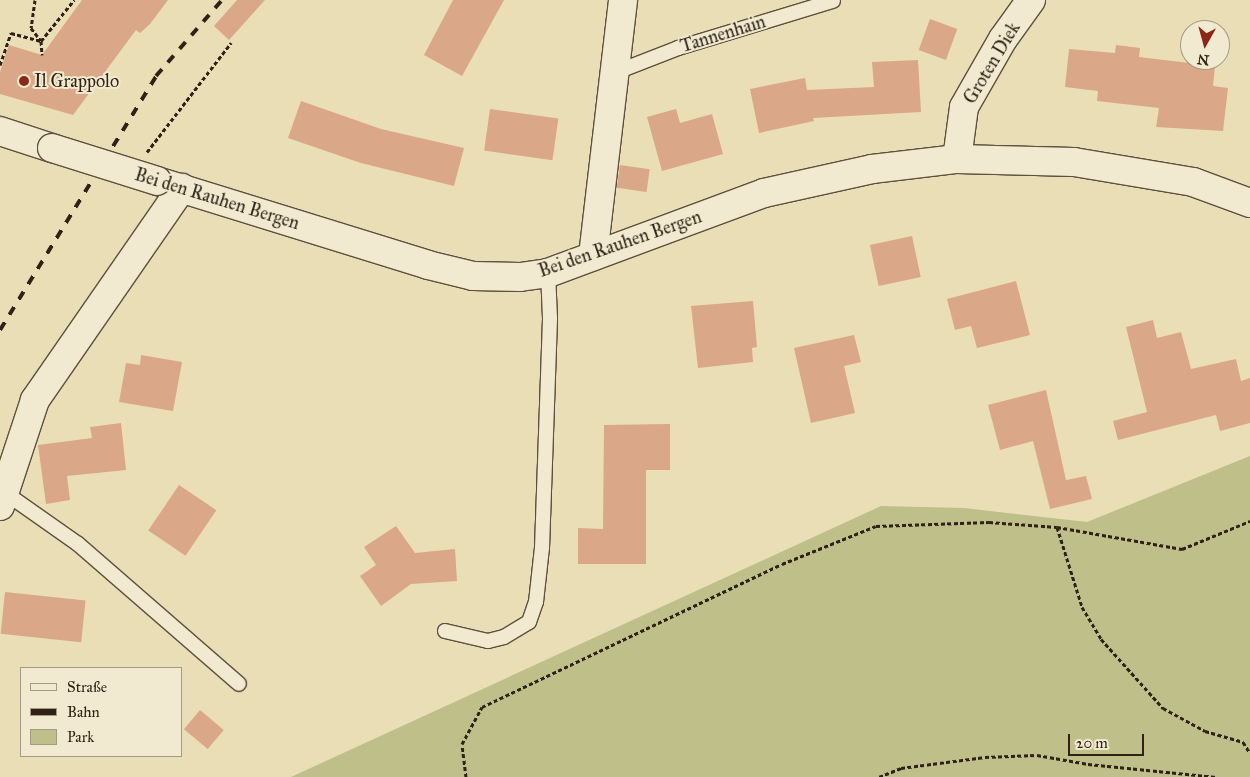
<!DOCTYPE html>
<meta charset="utf-8">
<style>
body{margin:0}
#map{position:relative;width:1250px;height:777px;overflow:hidden;background:#eadeb7;font-family:"IM FELL Great Primer",serif}
div>[style]{position:absolute}
[style*='--x']{left:calc(var(--x)*1px);top:calc(var(--y)*1px);width:calc(var(--w)*1px);rotate:calc(var(--a)*1deg)}
.green>*{inset:0;background:#bebf89}
.building>*{inset:0;background:#daa789;transform-origin:0 0}
.path>*{height:3px;margin-top:-1.5px;transform-origin:0;background:repeating-linear-gradient(90deg,#2f2114 0 4px,transparent 0 6.5px)}
.roads{filter:drop-shadow(1px 0 #5e503d) drop-shadow(-1px 0 #5e503d) drop-shadow(0 1px #5e503d) drop-shadow(0 -1px #5e503d)}
.lane>*{height:14px;margin:-7px;padding:0 7px;transform-origin:7px;border-radius:7px;background:#f1ead0}
.street>*{height:28px;margin:-14px;padding:0 14px;transform-origin:14px;border-radius:14px;background:#f1ead0}
.rail>*{height:4px;margin-top:-2px;transform-origin:0;background:repeating-linear-gradient(90deg,#2f2114 0 9px,transparent 0 18px)}
.bridges{filter:drop-shadow(1px 0 #5e503d) drop-shadow(-1px 0 #5e503d) drop-shadow(0 1px #5e503d) drop-shadow(0 -1px #5e503d)}
.street-bridge>*{height:28px;margin:-14px;padding:0 14px;transform-origin:14px;border-radius:14px;background:#f1ead0}
.dots>*{width:14px;height:14px;translate:-50% -50%;box-sizing:border-box;border:2px solid #f1ead0;border-radius:50%}
span{translate:-50% -50%;white-space:nowrap;text-align:center;line-height:1.15;-webkit-text-stroke:4px #f1ead0;paint-order:stroke}
.street-label{font-size:18px;color:#2f2114}
.poi-label{font-size:18px;color:#2f2114}
.left{translate:0 -50%;text-align:left}
.legend{position:absolute;left:20px;top:667px;width:162px;height:90px;box-sizing:border-box;background:#f1ead0;border:1px solid #a39a85;margin:0;padding:6px 9px;list-style:none;font-size:15px;color:#2f2114}
.legend li{display:flex;align-items:center;gap:10px;height:25px}
.legend b{width:25px;border:1px solid #a39a85}
.north{position:absolute;left:1180px;top:20px;width:50px;height:50px;box-sizing:border-box;background:#f1ead0;border:1px solid #a39a85;border-radius:50%;rotate:187deg;font-size:14px;font-weight:700;line-height:20px;text-align:center;color:#2f2114}
.north::after{content:'';display:block;margin:auto;width:18px;height:22px;background:#8f2418;clip-path:polygon(50% 0,100% 100%,50% 72%,0 100%)}
.scale{position:absolute;left:1068px;top:734px;width:76px;height:22px;box-sizing:border-box;border:2px solid #2f2114;border-top:0;padding-left:6px;font-size:15px;line-height:18px;white-space:nowrap;color:#2f2114;-webkit-text-stroke:4px #f1ead0;paint-order:stroke}
</style>
<div id="map">
<div class="green">
<div style="clip-path:polygon(1250px 456px,1250px 777px,291px 777px,881px 506px,964px 508px,1087px 522px)"></div>
</div>
<div class="building">
<div style="clip-path:polygon(82px 0,168px 0,150px 24px,140px 33px,136px 30px,73px 115px,0 94px,0 72px,9px 45px,42px 55px)"></div>
<div style="clip-path:polygon(237px 0,265px 0,229px 40px,214px 26px)"></div>
<div style="clip-path:polygon(453px 0,504px 0,462px 76px,424px 55px)"></div>
<div style="left:930px;top:19px;width:29px;height:33px;rotate:20deg"></div>
<div style="clip-path:polygon(1116px 45px,1140px 48px,1139px 57px,1215px 66px,1213px 86px,1228px 88px,1223px 131px,1156px 127px,1159px 108px,1097px 101px,1098px 91px,1065px 87px,1069px 49px,1115px 53px)"></div>
<div style="clip-path:polygon(918px 60px,921px 112px,813px 118px,814px 121px,759px 133px,750px 89px,805px 78px,807px 90px,874px 87px,872px 62px)"></div>
<div style="clip-path:polygon(301px 101px,381px 129px,464px 148px,454px 186px,361px 163px,288px 138px)"></div>
<div style="left:490px;top:109px;width:69px;height:42px;rotate:8deg"></div>
<div style="clip-path:polygon(676px 109px,680px 123px,712px 114px,723px 154px,662px 171px,647px 117px)"></div>
<div style="left:620px;top:165px;width:30px;height:23px;rotate:8deg"></div>
<div style="left:912px;top:236px;width:42px;height:43px;rotate:78deg"></div>
<div style="clip-path:polygon(1016px 281px,1030px 335px,977px 348px,971px 326px,955px 330px,947px 299px)"></div>
<div style="clip-path:polygon(753px 301px,757px 347px,752px 348px,753px 362px,698px 368px,691px 306px)"></div>
<div style="clip-path:polygon(1153px 320px,1157px 338px,1181px 332px,1191px 369px,1236px 359px,1241px 381px,1250px 378px,1250px 423px,1220px 431px,1216px 415px,1118px 440px,1113px 421px,1147px 412px,1126px 327px)"></div>
<div style="clip-path:polygon(854px 335px,861px 362px,844px 366px,855px 413px,811px 423px,794px 348px)"></div>
<div style="clip-path:polygon(141px 355px,182px 362px,173px 411px,119px 402px,126px 363px,140px 365px)"></div>
<div style="clip-path:polygon(1046px 390px,1066px 480px,1086px 476px,1092px 499px,1050px 509px,1033px 441px,1000px 450px,988px 405px)"></div>
<div style="clip-path:polygon(121px 423px,126px 470px,67px 476px,70px 500px,46px 504px,38px 445px,92px 438px,90px 427px)"></div>
<div style="clip-path:polygon(670px 424px,670px 470px,646px 470px,646px 564px,578px 564px,578px 528px,603px 529px,604px 425px)"></div>
<div style="left:179px;top:485px;width:45px;height:55px;rotate:34deg"></div>
<div style="clip-path:polygon(396px 526px,415px 553px,455px 549px,457px 581px,411px 584px,381px 606px,360px 576px,376px 565px,364px 547px)"></div>
<div style="left:5px;top:592px;width:81px;height:42px;rotate:6deg"></div>
<div style="left:200px;top:710px;width:31px;height:25px;rotate:40deg"></div>
</div>
<div class="path">
<div style="--x:35;--y:0;--w:28;--a:98"></div>
<div style="--x:31;--y:28;--w:16;--a:52"></div>
<div style="--x:41;--y:41;--w:14;--a:86"></div>
<div style="--x:0;--y:65;--w:34;--a:-71"></div>
<div style="--x:11;--y:33;--w:31;--a:15"></div>
<div style="--x:41;--y:41;--w:53;--a:-51.2"></div>
<div style="--x:147;--y:152;--w:138;--a:-52.4"></div>
<div style="--x:1057;--y:527;--w:127;--a:10"></div>
<div style="--x:1182;--y:549;--w:74;--a:-22.4"></div>
<div style="--x:466;--y:777;--w:33;--a:-97"></div>
<div style="--x:462;--y:744;--w:42;--a:-61.6"></div>
<div style="--x:482;--y:707;--w:332;--a:-25.5"></div>
<div style="--x:782;--y:564;--w:101;--a:-22"></div>
<div style="--x:876;--y:526;--w:113;--a:-2"></div>
<div style="--x:989;--y:522;--w:68;--a:4.2"></div>
<div style="--x:1057;--y:527;--w:84;--a:72.6"></div>
<div style="--x:1082;--y:607;--w:37;--a:59"></div>
<div style="--x:1101;--y:639;--w:93;--a:48.1"></div>
<div style="--x:1163;--y:708;--w:48;--a:28.7"></div>
<div style="--x:1205;--y:731;--w:40;--a:16"></div>
<div style="--x:1243;--y:742;--w:13;--a:58"></div>
<div style="--x:879;--y:777;--w:24;--a:-22"></div>
<div style="--x:901;--y:768;--w:85;--a:-7.5"></div>
<div style="--x:985;--y:757;--w:52;--a:-2.2"></div>
<div style="--x:1037;--y:755;--w:52;--a:10"></div>
<div style="--x:1088;--y:764;--w:129;--a:5.8"></div>
</div>
<div class="roads">
<div class="lane">
<div style="--x:614;--y:73;--w:69;--a:-21.3"></div>
<div style="--x:678;--y:48;--w:162;--a:-16.9"></div>
<div style="--x:4;--y:492;--w:90;--a:35.1"></div>
<div style="--x:78;--y:544;--w:213;--a:41"></div>
<div style="--x:445;--y:631;--w:44;--a:13.1"></div>
<div style="--x:488;--y:641;--w:16;--a:-14"></div>
<div style="--x:504;--y:637;--w:29;--a:-31"></div>
<div style="--x:529;--y:622;--w:21;--a:-71"></div>
<div style="--x:536;--y:602;--w:54;--a:-83.7"></div>
<div style="--x:542;--y:548;--w:230;--a:-88"></div>
<div style="--x:550;--y:318;--w:45;--a:-92.5"></div>
</div>
<div class="street">
<div style="--x:0;--y:131;--w:55;--a:18.1"></div>
<div style="--x:957;--y:159;--w:52;--a:-82.3"></div>
<div style="--x:964;--y:107;--w:78;--a:-60.2"></div>
<div style="--x:1003;--y:39;--w:48;--a:-54.3"></div>
<div style="--x:157;--y:181;--w:284;--a:17.2"></div>
<div style="--x:428;--y:265;--w:46;--a:13.7"></div>
<div style="--x:473;--y:276;--w:47;--a:1.2"></div>
<div style="--x:520;--y:277;--w:28;--a:-8"></div>
<div style="--x:548;--y:273;--w:230;--a:-20.3"></div>
<div style="--x:764;--y:193;--w:111;--a:-12.5"></div>
<div style="--x:872;--y:169;--w:86;--a:-6.7"></div>
<div style="--x:957;--y:159;--w:117;--a:1.5"></div>
<div style="--x:1074;--y:162;--w:121;--a:9.5"></div>
<div style="--x:1193;--y:182;--w:61;--a:20.2"></div>
<div style="--x:593;--y:256;--w:258;--a:-83.3"></div>
<div style="--x:0;--y:506;--w:112;--a:-71.7"></div>
<div style="--x:35;--y:400;--w:258;--a:-55.3"></div>
</div>
</div>
<div class="rail">
<div style="--x:0;--y:330;--w:298;--a:-58.4"></div>
<div style="--x:156;--y:76;--w:101;--a:-49"></div>
</div>
<div class="bridges">
<div class="street-bridge">
<div style="--x:52;--y:148;--w:110;--a:17.4"></div>
</div>
</div>
<div class="dots">
<div style="left:24px;top:81px;background:#8f2418"></div>
</div>
<div class="street-label">
<span style="left:723px;top:34px;rotate:-17deg">Tannenhain</span>
<span style="left:992px;top:63px;rotate:-59deg">Groten Diek</span>
<span style="left:217px;top:199px;rotate:17deg">Bei den Rauhen Bergen</span>
<span style="left:620px;top:244px;rotate:-19deg">Bei den Rauhen Bergen</span>
</div>
<div class="poi-label">
<span class="left" style="left:34px;top:81px">Il Grappolo</span>
</div>
<ul class="legend">
<li><b style="height:6px;background:#f1ead0"></b>Straße</li>
<li><b style="height:6px;background:#2f2114"></b>Bahn</li>
<li><b style="height:14px;background:#bebf89"></b>Park</li>
</ul>
<div class="north">N</div>
<div class="scale">20 m</div>
</div>
